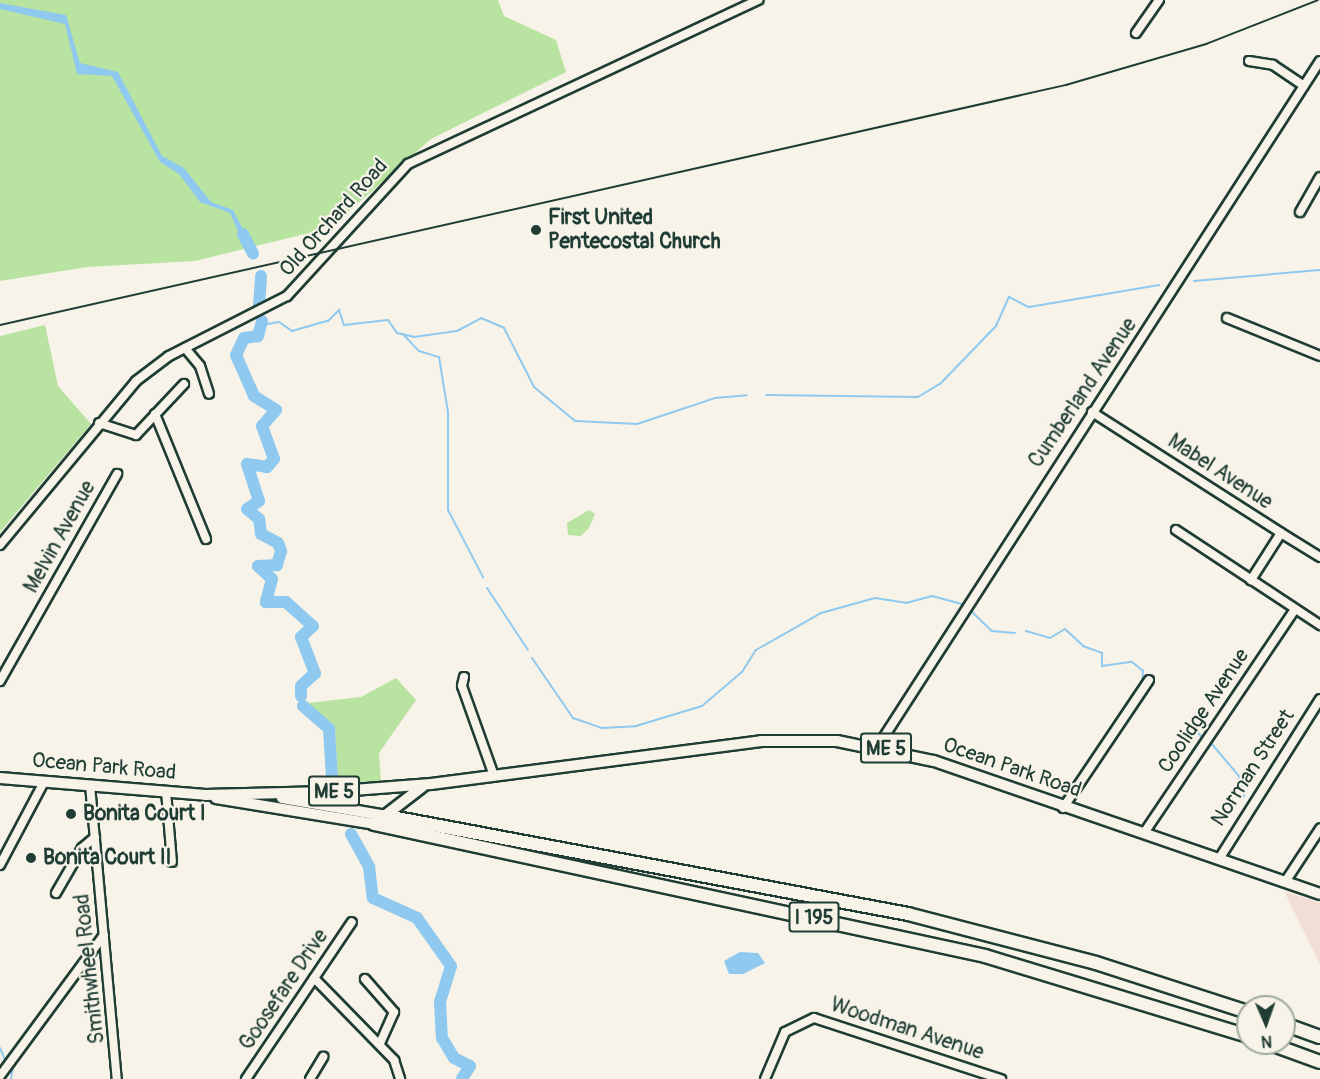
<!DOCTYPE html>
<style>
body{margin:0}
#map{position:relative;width:1320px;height:1079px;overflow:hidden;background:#f7f3e8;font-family:Pangolin,sans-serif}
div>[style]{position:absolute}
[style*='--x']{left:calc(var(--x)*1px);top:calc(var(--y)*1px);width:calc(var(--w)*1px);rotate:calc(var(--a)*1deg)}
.built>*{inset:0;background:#f3ded5}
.green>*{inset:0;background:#b9e3a0}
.water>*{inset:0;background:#8fc9ef}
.stream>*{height:2px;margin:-1px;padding:0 1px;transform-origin:1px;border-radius:1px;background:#8fc9ef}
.river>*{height:12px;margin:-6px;padding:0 6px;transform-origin:6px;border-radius:6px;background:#8fc9ef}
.roads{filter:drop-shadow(2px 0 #1f3d34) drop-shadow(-2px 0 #1f3d34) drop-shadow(0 2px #1f3d34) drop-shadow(0 -2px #1f3d34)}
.minor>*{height:8px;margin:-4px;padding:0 4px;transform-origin:4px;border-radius:4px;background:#f7f3e8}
.major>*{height:10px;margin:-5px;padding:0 5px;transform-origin:5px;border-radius:5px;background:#f7f3e8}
.highway>*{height:12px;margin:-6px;padding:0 6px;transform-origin:6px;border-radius:6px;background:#f7f3e8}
.rail>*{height:2px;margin:-1px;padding:0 1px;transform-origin:1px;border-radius:1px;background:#1f3d34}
.dots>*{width:16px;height:16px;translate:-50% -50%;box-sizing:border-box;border:3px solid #f7f3e8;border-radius:50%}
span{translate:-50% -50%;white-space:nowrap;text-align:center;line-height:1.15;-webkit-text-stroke:4.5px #f7f3e8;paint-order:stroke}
.shield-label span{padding:2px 4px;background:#f7f3e8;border:2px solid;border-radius:4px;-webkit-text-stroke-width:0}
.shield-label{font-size:20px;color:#1f3d34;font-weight:700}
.street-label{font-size:21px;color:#1f3d34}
.poi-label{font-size:21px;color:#1f3d34;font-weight:700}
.left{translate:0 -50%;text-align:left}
.north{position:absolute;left:1236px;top:995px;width:60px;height:60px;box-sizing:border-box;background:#f7f3e8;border:2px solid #a1aaa0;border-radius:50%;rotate:178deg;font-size:16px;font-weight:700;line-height:24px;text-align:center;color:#1f3d34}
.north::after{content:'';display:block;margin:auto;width:21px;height:27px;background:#1f3d34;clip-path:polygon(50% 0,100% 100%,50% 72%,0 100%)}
</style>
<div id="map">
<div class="built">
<div style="clip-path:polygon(1284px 891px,1320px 903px,1320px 964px)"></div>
</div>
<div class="green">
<div style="clip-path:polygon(0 0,498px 0,504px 16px,556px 40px,566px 72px,431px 139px,347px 213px,317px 231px,195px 261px,87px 267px,0 281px)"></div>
<div style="clip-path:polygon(45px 325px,58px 386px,91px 424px,0 532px,0 336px)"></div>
<div style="clip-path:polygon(589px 510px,595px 514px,589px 528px,581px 536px,568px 535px,567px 523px)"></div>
<div style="clip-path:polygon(396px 678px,416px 700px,379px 753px,381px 781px,338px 783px,335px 730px,308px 703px,361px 697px)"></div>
</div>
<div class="water">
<div style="clip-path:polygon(0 3px,66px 15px,80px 63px,118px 72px,162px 156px,184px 168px,211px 202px,233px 210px,252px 247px,246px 249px,230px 213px,200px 202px,179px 174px,160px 162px,112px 76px,77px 74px,65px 24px,0 9px)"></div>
<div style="clip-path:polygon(740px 952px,758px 953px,765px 963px,743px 974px,729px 974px,724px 961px)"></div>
</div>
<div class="stream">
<div style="--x:1194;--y:281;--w:126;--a:-5"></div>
<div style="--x:262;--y:325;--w:17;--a:-10"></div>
<div style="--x:279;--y:322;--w:16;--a:35"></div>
<div style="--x:292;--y:331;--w:37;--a:-16"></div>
<div style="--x:328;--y:321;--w:16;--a:-45"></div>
<div style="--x:339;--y:310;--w:16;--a:72"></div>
<div style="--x:344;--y:325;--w:44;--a:-6.5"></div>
<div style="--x:388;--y:320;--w:16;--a:55"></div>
<div style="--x:397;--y:333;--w:17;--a:13"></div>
<div style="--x:414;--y:337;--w:43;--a:-7.9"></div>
<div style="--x:457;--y:331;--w:27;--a:-28"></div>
<div style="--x:481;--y:318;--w:25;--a:23"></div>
<div style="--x:504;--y:328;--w:66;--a:63"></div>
<div style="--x:534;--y:387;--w:53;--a:39.7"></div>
<div style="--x:575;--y:421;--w:62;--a:2.8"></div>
<div style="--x:637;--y:424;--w:82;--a:-18.4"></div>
<div style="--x:715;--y:398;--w:32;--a:-5"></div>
<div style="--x:403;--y:334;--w:23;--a:47"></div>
<div style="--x:419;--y:351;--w:21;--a:17"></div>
<div style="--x:439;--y:357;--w:56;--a:80.7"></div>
<div style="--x:448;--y:412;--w:98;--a:90"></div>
<div style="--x:448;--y:510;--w:76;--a:62.4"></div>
<div style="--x:766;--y:395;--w:152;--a:0.8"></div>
<div style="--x:918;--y:397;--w:26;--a:-31"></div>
<div style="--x:940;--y:384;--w:81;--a:-46"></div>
<div style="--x:996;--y:326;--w:32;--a:-66"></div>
<div style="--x:1009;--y:297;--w:22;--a:27"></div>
<div style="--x:1029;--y:307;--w:132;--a:-9.6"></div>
<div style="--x:487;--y:588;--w:74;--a:56.5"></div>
<div style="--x:969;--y:609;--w:32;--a:44"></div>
<div style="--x:992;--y:631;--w:23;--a:5"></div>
<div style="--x:1026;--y:631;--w:25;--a:16"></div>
<div style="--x:1050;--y:638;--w:17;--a:-31"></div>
<div style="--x:1065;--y:629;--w:25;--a:43"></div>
<div style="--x:1083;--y:646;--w:20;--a:20"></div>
<div style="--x:1102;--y:653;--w:13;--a:90"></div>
<div style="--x:1102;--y:666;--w:30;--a:-8"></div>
<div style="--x:1132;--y:662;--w:14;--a:39"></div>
<div style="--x:1143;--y:671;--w:12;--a:95"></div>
<div style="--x:532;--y:658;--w:73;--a:55.7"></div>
<div style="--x:573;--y:718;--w:31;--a:19"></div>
<div style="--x:602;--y:728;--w:34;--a:-3"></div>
<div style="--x:636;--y:726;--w:69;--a:-16.9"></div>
<div style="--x:702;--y:706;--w:52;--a:-40.4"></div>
<div style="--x:742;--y:672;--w:26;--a:-58"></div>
<div style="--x:756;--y:650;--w:75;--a:-29.6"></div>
<div style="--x:821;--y:613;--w:56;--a:-15.5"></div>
<div style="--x:875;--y:598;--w:31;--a:9"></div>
<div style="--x:906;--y:603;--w:27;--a:-15"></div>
<div style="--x:932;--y:596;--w:30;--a:15"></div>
<div style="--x:1197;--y:732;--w:6;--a:45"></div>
<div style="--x:1211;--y:743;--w:43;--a:49.7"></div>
<div style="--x:1239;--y:776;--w:21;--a:76"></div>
<div style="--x:0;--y:1048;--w:13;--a:67"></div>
<div style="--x:11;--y:1079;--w:13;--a:-81"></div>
</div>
<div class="river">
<div style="--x:243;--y:234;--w:22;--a:63"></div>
<div style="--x:259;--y:306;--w:30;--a:-86"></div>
<div style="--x:262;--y:321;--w:16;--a:105"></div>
<div style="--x:258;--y:336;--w:14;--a:172"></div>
<div style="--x:244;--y:338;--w:19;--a:115"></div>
<div style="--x:236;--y:355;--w:45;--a:66.3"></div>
<div style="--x:254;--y:396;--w:26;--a:32"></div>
<div style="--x:276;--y:410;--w:21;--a:131"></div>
<div style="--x:262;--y:426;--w:35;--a:70"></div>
<div style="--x:274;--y:459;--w:11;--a:131"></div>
<div style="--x:267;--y:467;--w:20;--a:-171"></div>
<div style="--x:247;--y:464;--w:39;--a:72"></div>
<div style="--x:259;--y:501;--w:14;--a:146"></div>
<div style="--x:247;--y:509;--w:16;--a:40"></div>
<div style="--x:259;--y:519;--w:15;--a:82"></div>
<div style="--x:261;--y:534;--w:19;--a:28"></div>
<div style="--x:278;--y:543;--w:9;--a:69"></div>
<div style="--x:281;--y:551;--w:15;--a:106"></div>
<div style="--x:277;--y:565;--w:19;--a:177"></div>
<div style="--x:258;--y:566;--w:19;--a:43"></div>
<div style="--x:272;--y:579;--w:24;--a:105"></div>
<div style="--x:266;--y:602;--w:20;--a:0"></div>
<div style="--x:286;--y:602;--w:36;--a:42"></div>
<div style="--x:313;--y:626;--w:16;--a:137"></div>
<div style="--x:301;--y:637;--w:39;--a:69"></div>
<div style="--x:315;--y:673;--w:19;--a:137"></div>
<div style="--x:301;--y:686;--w:10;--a:90"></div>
<div style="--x:303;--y:706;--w:35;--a:41"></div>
<div style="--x:329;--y:729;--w:49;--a:86.5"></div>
<div style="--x:351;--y:834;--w:38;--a:61"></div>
<div style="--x:369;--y:867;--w:31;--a:83"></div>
<div style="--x:373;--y:898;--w:48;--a:24.4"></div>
<div style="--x:417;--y:918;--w:59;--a:54.7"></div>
<div style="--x:451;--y:966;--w:38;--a:107"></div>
<div style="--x:440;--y:1002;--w:36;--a:87"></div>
<div style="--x:442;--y:1038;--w:23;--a:59"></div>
<div style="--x:454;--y:1058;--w:18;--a:27"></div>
<div style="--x:470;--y:1066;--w:15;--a:122"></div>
</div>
<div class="roads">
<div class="minor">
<div style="--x:1136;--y:33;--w:40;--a:-55.1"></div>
<div style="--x:1249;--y:61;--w:24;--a:9"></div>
<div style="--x:1273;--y:65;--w:37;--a:34"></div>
<div style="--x:1300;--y:212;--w:40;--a:-60.3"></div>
<div style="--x:1227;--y:318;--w:100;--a:22.2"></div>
<div style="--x:185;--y:348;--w:23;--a:50"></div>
<div style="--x:200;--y:366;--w:29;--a:72"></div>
<div style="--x:1092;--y:412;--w:224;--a:32.6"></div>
<div style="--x:1281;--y:533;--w:56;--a:122.6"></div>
<div style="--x:155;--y:414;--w:135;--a:67.8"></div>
<div style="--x:99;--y:423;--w:39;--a:18"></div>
<div style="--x:136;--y:435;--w:70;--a:-46.7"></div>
<div style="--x:1176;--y:530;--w:173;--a:33.4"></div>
<div style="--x:1281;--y:533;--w:46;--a:31.6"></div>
<div style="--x:0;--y:545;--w:213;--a:-50.3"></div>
<div style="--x:136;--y:381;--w:41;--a:-37.1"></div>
<div style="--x:169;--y:356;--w:132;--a:-27"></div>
<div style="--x:287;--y:296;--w:179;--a:-47.5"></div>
<div style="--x:408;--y:164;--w:387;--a:-25.1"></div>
<div style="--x:464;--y:677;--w:9;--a:103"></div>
<div style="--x:462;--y:686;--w:96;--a:70.4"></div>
<div style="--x:0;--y:681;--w:238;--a:-60.5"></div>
<div style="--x:878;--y:746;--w:815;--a:-57.17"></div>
<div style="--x:90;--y:785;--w:295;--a:84.8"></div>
<div style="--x:166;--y:791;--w:71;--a:85.2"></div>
<div style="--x:1063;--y:808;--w:154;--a:-56.1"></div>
<div style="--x:1144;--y:833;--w:270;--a:-56"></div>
<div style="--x:1219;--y:859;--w:189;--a:-57.7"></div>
<div style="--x:0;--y:865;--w:94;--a:-62.1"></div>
<div style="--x:1285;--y:882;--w:64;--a:-56.6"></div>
<div style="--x:56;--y:893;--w:52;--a:-60"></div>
<div style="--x:82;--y:848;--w:17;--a:-40"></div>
<div style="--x:314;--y:978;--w:115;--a:45.7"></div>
<div style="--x:394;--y:1060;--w:20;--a:72"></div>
<div style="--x:365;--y:979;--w:44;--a:48.7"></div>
<div style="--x:394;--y:1012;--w:35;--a:114"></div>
<div style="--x:0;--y:1076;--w:175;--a:-53.6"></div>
<div style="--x:246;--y:1079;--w:189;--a:-56"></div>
<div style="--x:310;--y:1079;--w:26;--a:-59"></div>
<div style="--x:765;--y:1079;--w:51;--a:-66.9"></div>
<div style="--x:785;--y:1032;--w:32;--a:-26"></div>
<div style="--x:814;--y:1018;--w:197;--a:18.1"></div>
</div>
<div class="major">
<div style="--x:0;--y:778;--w:206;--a:4.7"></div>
<div style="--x:205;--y:795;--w:122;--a:-1.4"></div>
<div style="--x:327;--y:792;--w:104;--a:-4.4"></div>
<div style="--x:431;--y:784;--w:333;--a:-7.4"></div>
<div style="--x:761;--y:741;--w:76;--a:0"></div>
<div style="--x:837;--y:741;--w:99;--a:11.7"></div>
<div style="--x:934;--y:761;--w:408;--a:19"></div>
<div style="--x:216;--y:798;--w:160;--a:9.3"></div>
<div style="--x:374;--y:824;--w:61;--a:-37.6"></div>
<div style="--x:282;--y:798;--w:106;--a:9.8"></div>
</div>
<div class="highway">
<div style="--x:386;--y:816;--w:531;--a:10.63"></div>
<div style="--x:908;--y:914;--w:194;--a:14.6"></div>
<div style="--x:1096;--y:963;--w:160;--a:17.9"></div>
<div style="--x:374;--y:824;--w:625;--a:12.19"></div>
<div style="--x:985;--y:956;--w:275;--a:16.9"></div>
<div style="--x:1284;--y:1024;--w:38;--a:20"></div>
<div style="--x:1268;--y:1043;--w:55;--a:20.1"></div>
</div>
</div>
<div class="rail">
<div style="--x:0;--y:325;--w:1093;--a:-12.69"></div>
<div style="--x:1066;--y:85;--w:146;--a:-16.3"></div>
<div style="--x:1206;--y:44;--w:120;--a:-21.4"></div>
</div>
<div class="dots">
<div style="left:536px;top:230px;background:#1f3d34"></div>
<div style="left:71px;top:814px;background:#1f3d34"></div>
<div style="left:31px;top:858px;background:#1f3d34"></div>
</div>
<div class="shield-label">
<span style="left:886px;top:748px">ME 5</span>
<span style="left:334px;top:791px">ME 5</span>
<span style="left:814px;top:917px">I 195</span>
</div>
<div class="street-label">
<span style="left:334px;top:218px;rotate:-48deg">Old Orchard Road</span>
<span style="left:1083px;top:393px;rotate:-56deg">Cumberland Avenue</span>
<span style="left:1220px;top:472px;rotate:33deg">Mabel Avenue</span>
<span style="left:60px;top:537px;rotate:-61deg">Melvin Avenue</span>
<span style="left:1204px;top:711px;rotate:-56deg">Coolidge Avenue</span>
<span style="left:104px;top:767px;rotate:5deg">Ocean Park Road</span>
<span style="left:1012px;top:768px;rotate:19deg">Ocean Park Road</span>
<span style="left:1253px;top:768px;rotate:-57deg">Norman Street</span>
<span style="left:90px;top:969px;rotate:-96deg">Smithwheel Road</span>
<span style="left:284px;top:990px;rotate:-56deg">Goosefare Drive</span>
<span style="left:907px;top:1029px;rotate:18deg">Woodman Avenue</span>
</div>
<div class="poi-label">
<span class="left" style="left:548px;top:230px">First United<br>Pentecostal Church</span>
<span class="left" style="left:83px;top:814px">Bonita Court I</span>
<span class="left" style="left:43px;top:858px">Bonita Court II</span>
</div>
<div class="north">N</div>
</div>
